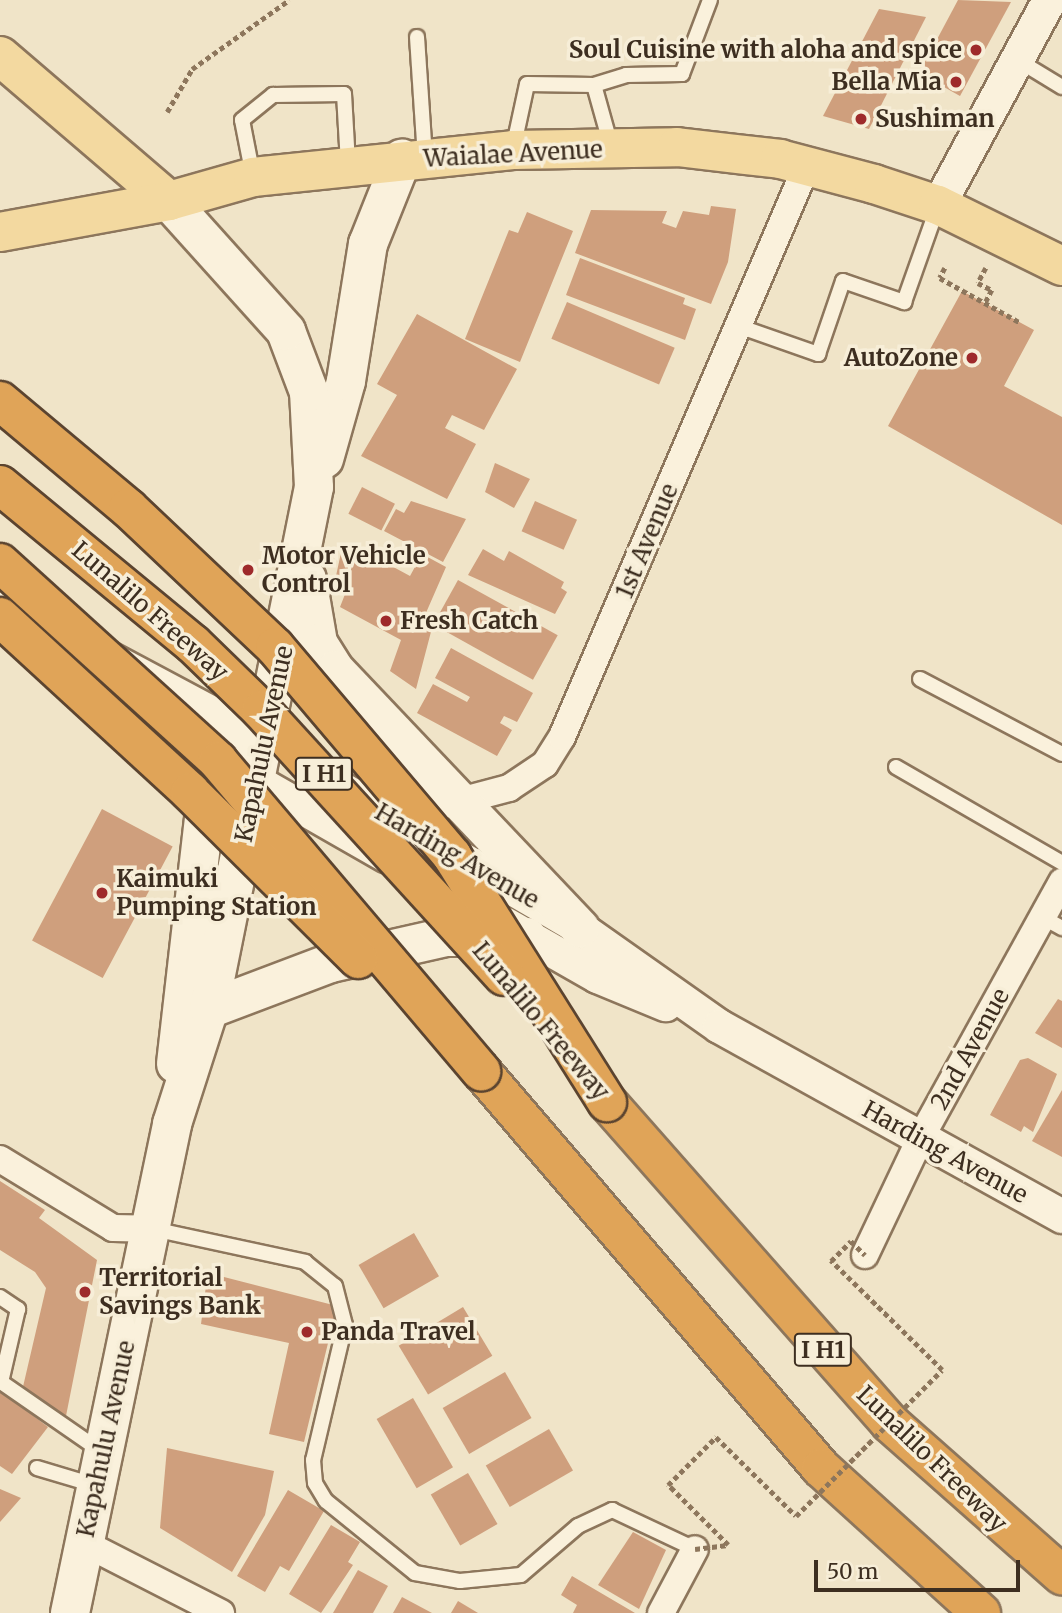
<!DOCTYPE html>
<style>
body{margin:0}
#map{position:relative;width:1062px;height:1613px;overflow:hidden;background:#f0e4c8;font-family:Merriweather,serif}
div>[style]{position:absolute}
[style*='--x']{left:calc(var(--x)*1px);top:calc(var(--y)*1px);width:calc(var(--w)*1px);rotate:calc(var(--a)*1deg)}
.building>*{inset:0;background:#cf9f7d;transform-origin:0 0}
.path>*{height:4.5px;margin-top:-2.25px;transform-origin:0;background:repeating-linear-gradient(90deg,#8d765c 0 5px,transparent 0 8.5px)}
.roads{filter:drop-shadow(2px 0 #8d765c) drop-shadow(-2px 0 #8d765c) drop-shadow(0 2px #8d765c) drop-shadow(0 -2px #8d765c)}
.service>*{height:14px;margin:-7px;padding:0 7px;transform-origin:7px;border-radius:7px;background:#faf1dc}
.minor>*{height:26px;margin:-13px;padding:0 13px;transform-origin:13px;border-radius:13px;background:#faf1dc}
.tertiary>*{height:33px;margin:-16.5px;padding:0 16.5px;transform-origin:16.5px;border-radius:16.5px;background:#faf1dc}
.secondary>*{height:38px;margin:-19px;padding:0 19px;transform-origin:19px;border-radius:19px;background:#faf1dc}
.primary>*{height:38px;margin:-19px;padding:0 19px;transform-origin:19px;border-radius:19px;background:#f3d9a0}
.motorway>*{height:38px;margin:-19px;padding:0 19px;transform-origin:19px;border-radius:19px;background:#e0a458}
.path-bridge>*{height:4.5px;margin-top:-2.25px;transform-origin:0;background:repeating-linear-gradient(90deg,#8d765c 0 5px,transparent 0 8.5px)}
.bridges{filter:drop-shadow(2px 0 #5b4430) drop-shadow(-2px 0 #5b4430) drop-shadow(0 2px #5b4430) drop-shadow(0 -2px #5b4430)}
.motorway-bridge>*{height:38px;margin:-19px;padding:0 19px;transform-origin:19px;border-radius:19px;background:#e0a458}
.dots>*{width:19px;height:19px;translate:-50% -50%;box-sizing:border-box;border:4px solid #f7eed8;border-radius:50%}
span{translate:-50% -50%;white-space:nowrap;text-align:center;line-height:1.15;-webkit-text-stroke:7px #f7eed8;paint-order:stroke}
.shield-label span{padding:2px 5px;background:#f7eed8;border:2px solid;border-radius:5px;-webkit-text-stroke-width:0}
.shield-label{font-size:23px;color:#3d2e20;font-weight:700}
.poi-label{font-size:24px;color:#3d2e20;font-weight:700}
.right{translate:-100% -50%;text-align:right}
.left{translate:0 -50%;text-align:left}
.street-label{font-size:24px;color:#3d2e20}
.scale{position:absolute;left:814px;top:1560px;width:206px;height:32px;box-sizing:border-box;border:4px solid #3d2e20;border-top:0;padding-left:9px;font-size:21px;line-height:24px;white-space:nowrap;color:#3d2e20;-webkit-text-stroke:5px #f7eed8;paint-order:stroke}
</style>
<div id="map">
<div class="building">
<div style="clip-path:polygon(958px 0,1011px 2px,960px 96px,919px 73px)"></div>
<div style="clip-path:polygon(879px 9px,926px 17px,869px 129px,823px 116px)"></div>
<div style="clip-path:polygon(711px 206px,736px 209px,728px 262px,711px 304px,575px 253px,591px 210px,667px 211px,662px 223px,676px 228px,683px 211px,709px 215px)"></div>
<div style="clip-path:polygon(527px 212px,573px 231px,520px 362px,465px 339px,509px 230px,518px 233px)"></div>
<div style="clip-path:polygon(580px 258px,685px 298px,683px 304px,696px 309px,685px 340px,566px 295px)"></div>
<div style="clip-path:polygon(962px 291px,1034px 330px,1004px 386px,1062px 417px,1062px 525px,888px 426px)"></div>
<div style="left:567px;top:302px;width:117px;height:40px;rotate:23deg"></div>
<div style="clip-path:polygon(417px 314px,517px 369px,484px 430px,452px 415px,445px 428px,476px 444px,447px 499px,361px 456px,397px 395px,377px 384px)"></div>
<div style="clip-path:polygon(495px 463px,530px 479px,514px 508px,485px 492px)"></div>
<div style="left:362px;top:487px;width:37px;height:30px;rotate:27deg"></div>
<div style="clip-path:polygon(411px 501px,466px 519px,443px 562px,384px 531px,396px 509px,404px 513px)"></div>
<div style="left:535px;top:501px;width:46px;height:33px;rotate:24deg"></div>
<div style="clip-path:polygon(349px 543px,410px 576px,422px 554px,446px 567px,422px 622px,432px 628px,416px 689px,390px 671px,401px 640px,340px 607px,349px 584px,336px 576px,342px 548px)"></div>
<div style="clip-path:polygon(483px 549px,504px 561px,509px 551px,564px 582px,561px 588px,567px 592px,555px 614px,468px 575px)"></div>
<div style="left:458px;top:580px;width:114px;height:51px;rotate:29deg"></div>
<div style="clip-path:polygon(451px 648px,533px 693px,517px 722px,504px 716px,500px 723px,512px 730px,497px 756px,417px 713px,433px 684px,467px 702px,470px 697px,435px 678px)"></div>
<div style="left:102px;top:809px;width:80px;height:149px;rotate:28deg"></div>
<div style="clip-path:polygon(1058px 999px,1062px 1001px,1062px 1048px,1035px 1033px)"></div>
<div style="clip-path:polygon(1028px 1058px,1057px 1074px,1033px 1132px,1024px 1126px,1021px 1132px,990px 1115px,1020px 1060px)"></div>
<div style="clip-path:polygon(1062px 1090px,1062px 1157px,1032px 1141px)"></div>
<div style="clip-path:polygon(0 1181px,45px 1210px,39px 1218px,97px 1260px,65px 1421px,22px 1391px,46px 1288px,35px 1272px,0 1250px)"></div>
<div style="left:414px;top:1233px;width:50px;height:64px;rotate:60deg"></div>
<div style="clip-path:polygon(224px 1277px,337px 1306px,304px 1442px,269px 1434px,289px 1343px,201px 1324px,207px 1278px)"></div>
<div style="left:463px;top:1307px;width:57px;height:75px;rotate:59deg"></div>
<div style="left:505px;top:1372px;width:53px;height:72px;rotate:60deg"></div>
<div style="clip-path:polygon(0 1390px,48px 1427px,12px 1474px,0 1466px)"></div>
<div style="left:413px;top:1398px;width:80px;height:42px;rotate:60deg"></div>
<div style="left:549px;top:1429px;width:48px;height:73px;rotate:60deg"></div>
<div style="clip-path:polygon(167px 1448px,274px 1471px,265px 1515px,232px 1572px,160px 1528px)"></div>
<div style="left:468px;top:1473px;width:59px;height:43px;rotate:60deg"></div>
<div style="clip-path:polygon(0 1489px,21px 1498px,0 1522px)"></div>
<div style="clip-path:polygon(288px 1490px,324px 1511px,289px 1571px,280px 1566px,265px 1592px,237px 1576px)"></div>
<div style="clip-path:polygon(331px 1525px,360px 1542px,348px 1562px,353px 1565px,321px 1613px,289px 1594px)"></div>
<div style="clip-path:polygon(633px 1532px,666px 1550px,639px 1609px,598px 1585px)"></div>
<div style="clip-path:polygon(358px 1570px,388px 1586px,373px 1613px,333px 1613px)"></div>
<div style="clip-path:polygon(572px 1576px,635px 1613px,573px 1613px,577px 1605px,561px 1595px)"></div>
<div style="clip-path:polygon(402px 1597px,432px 1613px,393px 1613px)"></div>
<div style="clip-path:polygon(458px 1601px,478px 1613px,451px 1613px)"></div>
</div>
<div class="path">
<div style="--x:167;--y:112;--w:50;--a:-59.8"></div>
<div style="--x:192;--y:69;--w:119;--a:-35.4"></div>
<div style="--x:945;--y:268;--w:11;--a:117"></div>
<div style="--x:940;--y:278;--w:93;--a:29.1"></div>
<div style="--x:986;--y:268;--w:17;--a:118"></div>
<div style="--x:978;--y:283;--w:16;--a:27"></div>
<div style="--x:992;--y:290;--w:13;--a:117"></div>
</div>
<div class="roads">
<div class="service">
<div style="--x:417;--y:37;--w:120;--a:86.2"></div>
<div style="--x:1016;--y:59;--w:54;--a:31.3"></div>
<div style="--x:594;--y:85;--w:34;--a:-17"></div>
<div style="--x:626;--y:75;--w:56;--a:-1"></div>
<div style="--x:682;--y:74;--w:79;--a:-69.3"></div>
<div style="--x:513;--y:149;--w:66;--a:-77.8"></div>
<div style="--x:527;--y:84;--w:67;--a:0.9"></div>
<div style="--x:594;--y:85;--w:63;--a:74.4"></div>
<div style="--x:253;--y:176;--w:57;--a:-101.1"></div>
<div style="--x:242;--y:120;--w:40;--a:-39"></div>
<div style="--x:273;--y:95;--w:71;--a:-0.8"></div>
<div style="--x:344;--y:94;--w:70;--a:86.7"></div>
<div style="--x:741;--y:327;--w:82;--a:19.3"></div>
<div style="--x:818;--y:354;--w:77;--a:-71.1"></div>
<div style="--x:843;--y:281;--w:65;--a:19"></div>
<div style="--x:904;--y:302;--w:102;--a:-70.5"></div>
<div style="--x:920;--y:679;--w:161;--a:27.8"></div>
<div style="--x:896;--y:767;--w:192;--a:30"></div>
<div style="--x:1044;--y:918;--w:21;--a:29"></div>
<div style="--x:153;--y:1229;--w:156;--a:12.2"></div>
<div style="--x:305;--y:1262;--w:38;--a:39"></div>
<div style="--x:335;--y:1286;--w:40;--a:75.6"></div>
<div style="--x:345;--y:1325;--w:139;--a:103.3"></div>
<div style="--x:313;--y:1460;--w:23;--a:85"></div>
<div style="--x:315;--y:1483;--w:21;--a:59"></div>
<div style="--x:326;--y:1501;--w:114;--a:39"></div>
<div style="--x:415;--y:1573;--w:46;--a:10.1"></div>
<div style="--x:460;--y:1581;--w:61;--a:-5.6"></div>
<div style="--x:521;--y:1575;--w:75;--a:-40.7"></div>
<div style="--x:578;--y:1526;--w:38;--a:-25"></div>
<div style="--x:612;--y:1510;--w:92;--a:25.2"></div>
<div style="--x:0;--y:1297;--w:22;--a:34"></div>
<div style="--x:18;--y:1309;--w:75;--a:103.1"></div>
<div style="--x:1;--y:1382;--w:123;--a:34.7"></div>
<div style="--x:37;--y:1468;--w:59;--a:16.6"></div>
</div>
<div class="minor">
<div style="--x:403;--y:816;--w:110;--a:-14.8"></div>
<div style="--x:509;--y:788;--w:43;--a:-33.7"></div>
<div style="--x:545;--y:764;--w:32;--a:-58"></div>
<div style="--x:562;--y:737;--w:622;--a:-66.81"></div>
<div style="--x:0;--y:1159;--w:132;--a:31.4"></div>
<div style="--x:113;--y:1228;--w:39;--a:1"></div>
<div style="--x:865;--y:1255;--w:128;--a:-64.6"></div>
<div style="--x:920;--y:1139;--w:294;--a:-61.1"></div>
<div style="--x:84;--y:1543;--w:154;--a:27.1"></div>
<div style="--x:661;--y:1613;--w:72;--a:-62"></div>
</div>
<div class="tertiary">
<div style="--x:938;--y:205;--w:233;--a:-61.6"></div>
<div style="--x:256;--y:781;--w:151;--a:29.8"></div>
<div style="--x:339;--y:787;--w:279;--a:30.3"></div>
<div style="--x:580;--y:928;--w:170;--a:35.2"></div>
<div style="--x:719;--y:1026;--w:392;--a:29"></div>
<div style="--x:504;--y:923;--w:107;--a:29.7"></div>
<div style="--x:597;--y:976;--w:74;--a:22.4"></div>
</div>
<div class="secondary">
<div style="--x:324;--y:459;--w:81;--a:-74.2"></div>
<div style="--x:346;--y:381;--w:139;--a:-80.9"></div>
<div style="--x:368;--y:244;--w:92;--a:-68.2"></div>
<div style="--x:307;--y:579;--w:65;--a:80.2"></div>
<div style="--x:318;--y:643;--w:32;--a:58"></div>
<div style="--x:335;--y:670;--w:356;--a:46.5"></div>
<div style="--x:0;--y:603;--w:299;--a:28.1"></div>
<div style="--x:88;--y:690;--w:119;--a:28.1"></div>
<div style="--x:209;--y:1009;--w:130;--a:-20.7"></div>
<div style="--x:331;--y:963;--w:118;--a:-12.7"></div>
<div style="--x:446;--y:937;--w:81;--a:0"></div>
<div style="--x:176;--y:1064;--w:267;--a:-83.5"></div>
<div style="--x:206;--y:799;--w:68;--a:-45"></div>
<div style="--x:70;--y:1613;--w:500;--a:-78.2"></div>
<div style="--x:172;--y:1124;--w:121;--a:-72.2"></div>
<div style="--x:209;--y:1009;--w:532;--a:-78.63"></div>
<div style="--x:314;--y:487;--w:95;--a:-93"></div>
<div style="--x:309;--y:392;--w:65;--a:-110.7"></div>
<div style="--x:286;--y:331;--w:175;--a:-132"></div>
</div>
<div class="primary">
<div style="--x:0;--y:56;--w:223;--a:40.6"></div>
<div style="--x:0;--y:232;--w:172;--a:-10.4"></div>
<div style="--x:169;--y:201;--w:87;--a:-15.9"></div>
<div style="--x:253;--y:177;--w:261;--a:-5.9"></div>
<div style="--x:513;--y:150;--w:164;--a:-1"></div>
<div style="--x:677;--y:147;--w:104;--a:6.6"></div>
<div style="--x:780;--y:159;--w:97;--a:14.9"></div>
<div style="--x:874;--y:184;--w:67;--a:18.2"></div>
<div style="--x:938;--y:205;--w:138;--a:26.2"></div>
</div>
<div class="motorway">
<div style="--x:481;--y:1071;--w:523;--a:49.42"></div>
<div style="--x:821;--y:1468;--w:216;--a:42.2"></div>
<div style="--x:607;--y:1102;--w:428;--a:48.6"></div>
<div style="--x:890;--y:1423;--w:230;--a:41.5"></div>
</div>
</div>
<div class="path-bridge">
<div style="--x:695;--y:1549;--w:33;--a:-7"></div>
<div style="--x:728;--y:1545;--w:85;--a:-135"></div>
<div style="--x:668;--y:1485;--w:68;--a:-45"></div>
<div style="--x:716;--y:1437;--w:112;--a:44.6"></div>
<div style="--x:796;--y:1516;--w:206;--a:-45"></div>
<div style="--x:942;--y:1370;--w:156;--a:-135.5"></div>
<div style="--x:831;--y:1261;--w:28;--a:-45"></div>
<div style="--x:851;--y:1241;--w:20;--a:45"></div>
</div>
<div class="bridges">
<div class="motorway-bridge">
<div style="--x:0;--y:401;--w:167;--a:39.9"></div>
<div style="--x:128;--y:508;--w:202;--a:43.4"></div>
<div style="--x:275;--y:647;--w:274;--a:49.7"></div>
<div style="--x:452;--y:856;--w:291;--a:57.8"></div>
<div style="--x:0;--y:485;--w:250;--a:39.5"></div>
<div style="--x:193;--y:644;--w:95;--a:44.1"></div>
<div style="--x:261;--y:710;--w:360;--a:47.6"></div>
<div style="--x:0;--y:563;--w:294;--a:42.2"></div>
<div style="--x:218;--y:761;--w:407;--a:49.7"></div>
<div style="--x:0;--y:617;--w:258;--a:42.6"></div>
<div style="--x:190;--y:792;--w:237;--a:44.8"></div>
</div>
</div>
<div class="dots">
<div style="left:976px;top:50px;background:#9e2a2b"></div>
<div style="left:956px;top:82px;background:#9e2a2b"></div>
<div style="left:861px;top:119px;background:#9e2a2b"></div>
<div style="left:972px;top:358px;background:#9e2a2b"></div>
<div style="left:248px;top:570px;background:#9e2a2b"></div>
<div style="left:386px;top:621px;background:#9e2a2b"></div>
<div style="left:102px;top:893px;background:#9e2a2b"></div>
<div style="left:85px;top:1292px;background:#9e2a2b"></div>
<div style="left:307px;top:1332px;background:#9e2a2b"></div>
</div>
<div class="shield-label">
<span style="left:324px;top:774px">I H1</span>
<span style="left:823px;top:1350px">I H1</span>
</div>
<div class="poi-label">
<span class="right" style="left:962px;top:50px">Soul Cuisine with aloha and spice</span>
<span class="right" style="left:942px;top:82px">Bella Mia</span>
<span class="left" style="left:875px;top:119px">Sushiman</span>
<span class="right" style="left:958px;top:358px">AutoZone</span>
<span class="left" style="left:262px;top:570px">Motor Vehicle<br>Control</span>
<span class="left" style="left:400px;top:621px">Fresh Catch</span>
<span class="left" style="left:116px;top:893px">Kaimuki<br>Pumping Station</span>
<span class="left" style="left:99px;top:1292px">Territorial<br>Savings Bank</span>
<span class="left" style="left:321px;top:1332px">Panda Travel</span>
</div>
<div class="street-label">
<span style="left:513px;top:154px;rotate:-3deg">Waialae Avenue</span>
<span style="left:647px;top:541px;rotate:-67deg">1st Avenue</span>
<span style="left:150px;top:611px;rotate:41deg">Lunalilo Freeway</span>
<span style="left:264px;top:744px;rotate:-78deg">Kapahulu Avenue</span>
<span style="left:457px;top:856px;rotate:30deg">Harding Avenue</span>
<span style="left:541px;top:1021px;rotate:50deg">Lunalilo Freeway</span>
<span style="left:970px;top:1049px;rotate:-61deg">2nd Avenue</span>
<span style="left:945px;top:1152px;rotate:29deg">Harding Avenue</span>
<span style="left:106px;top:1439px;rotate:-78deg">Kapahulu Avenue</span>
<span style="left:932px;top:1459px;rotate:44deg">Lunalilo Freeway</span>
</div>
<div class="scale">50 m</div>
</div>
